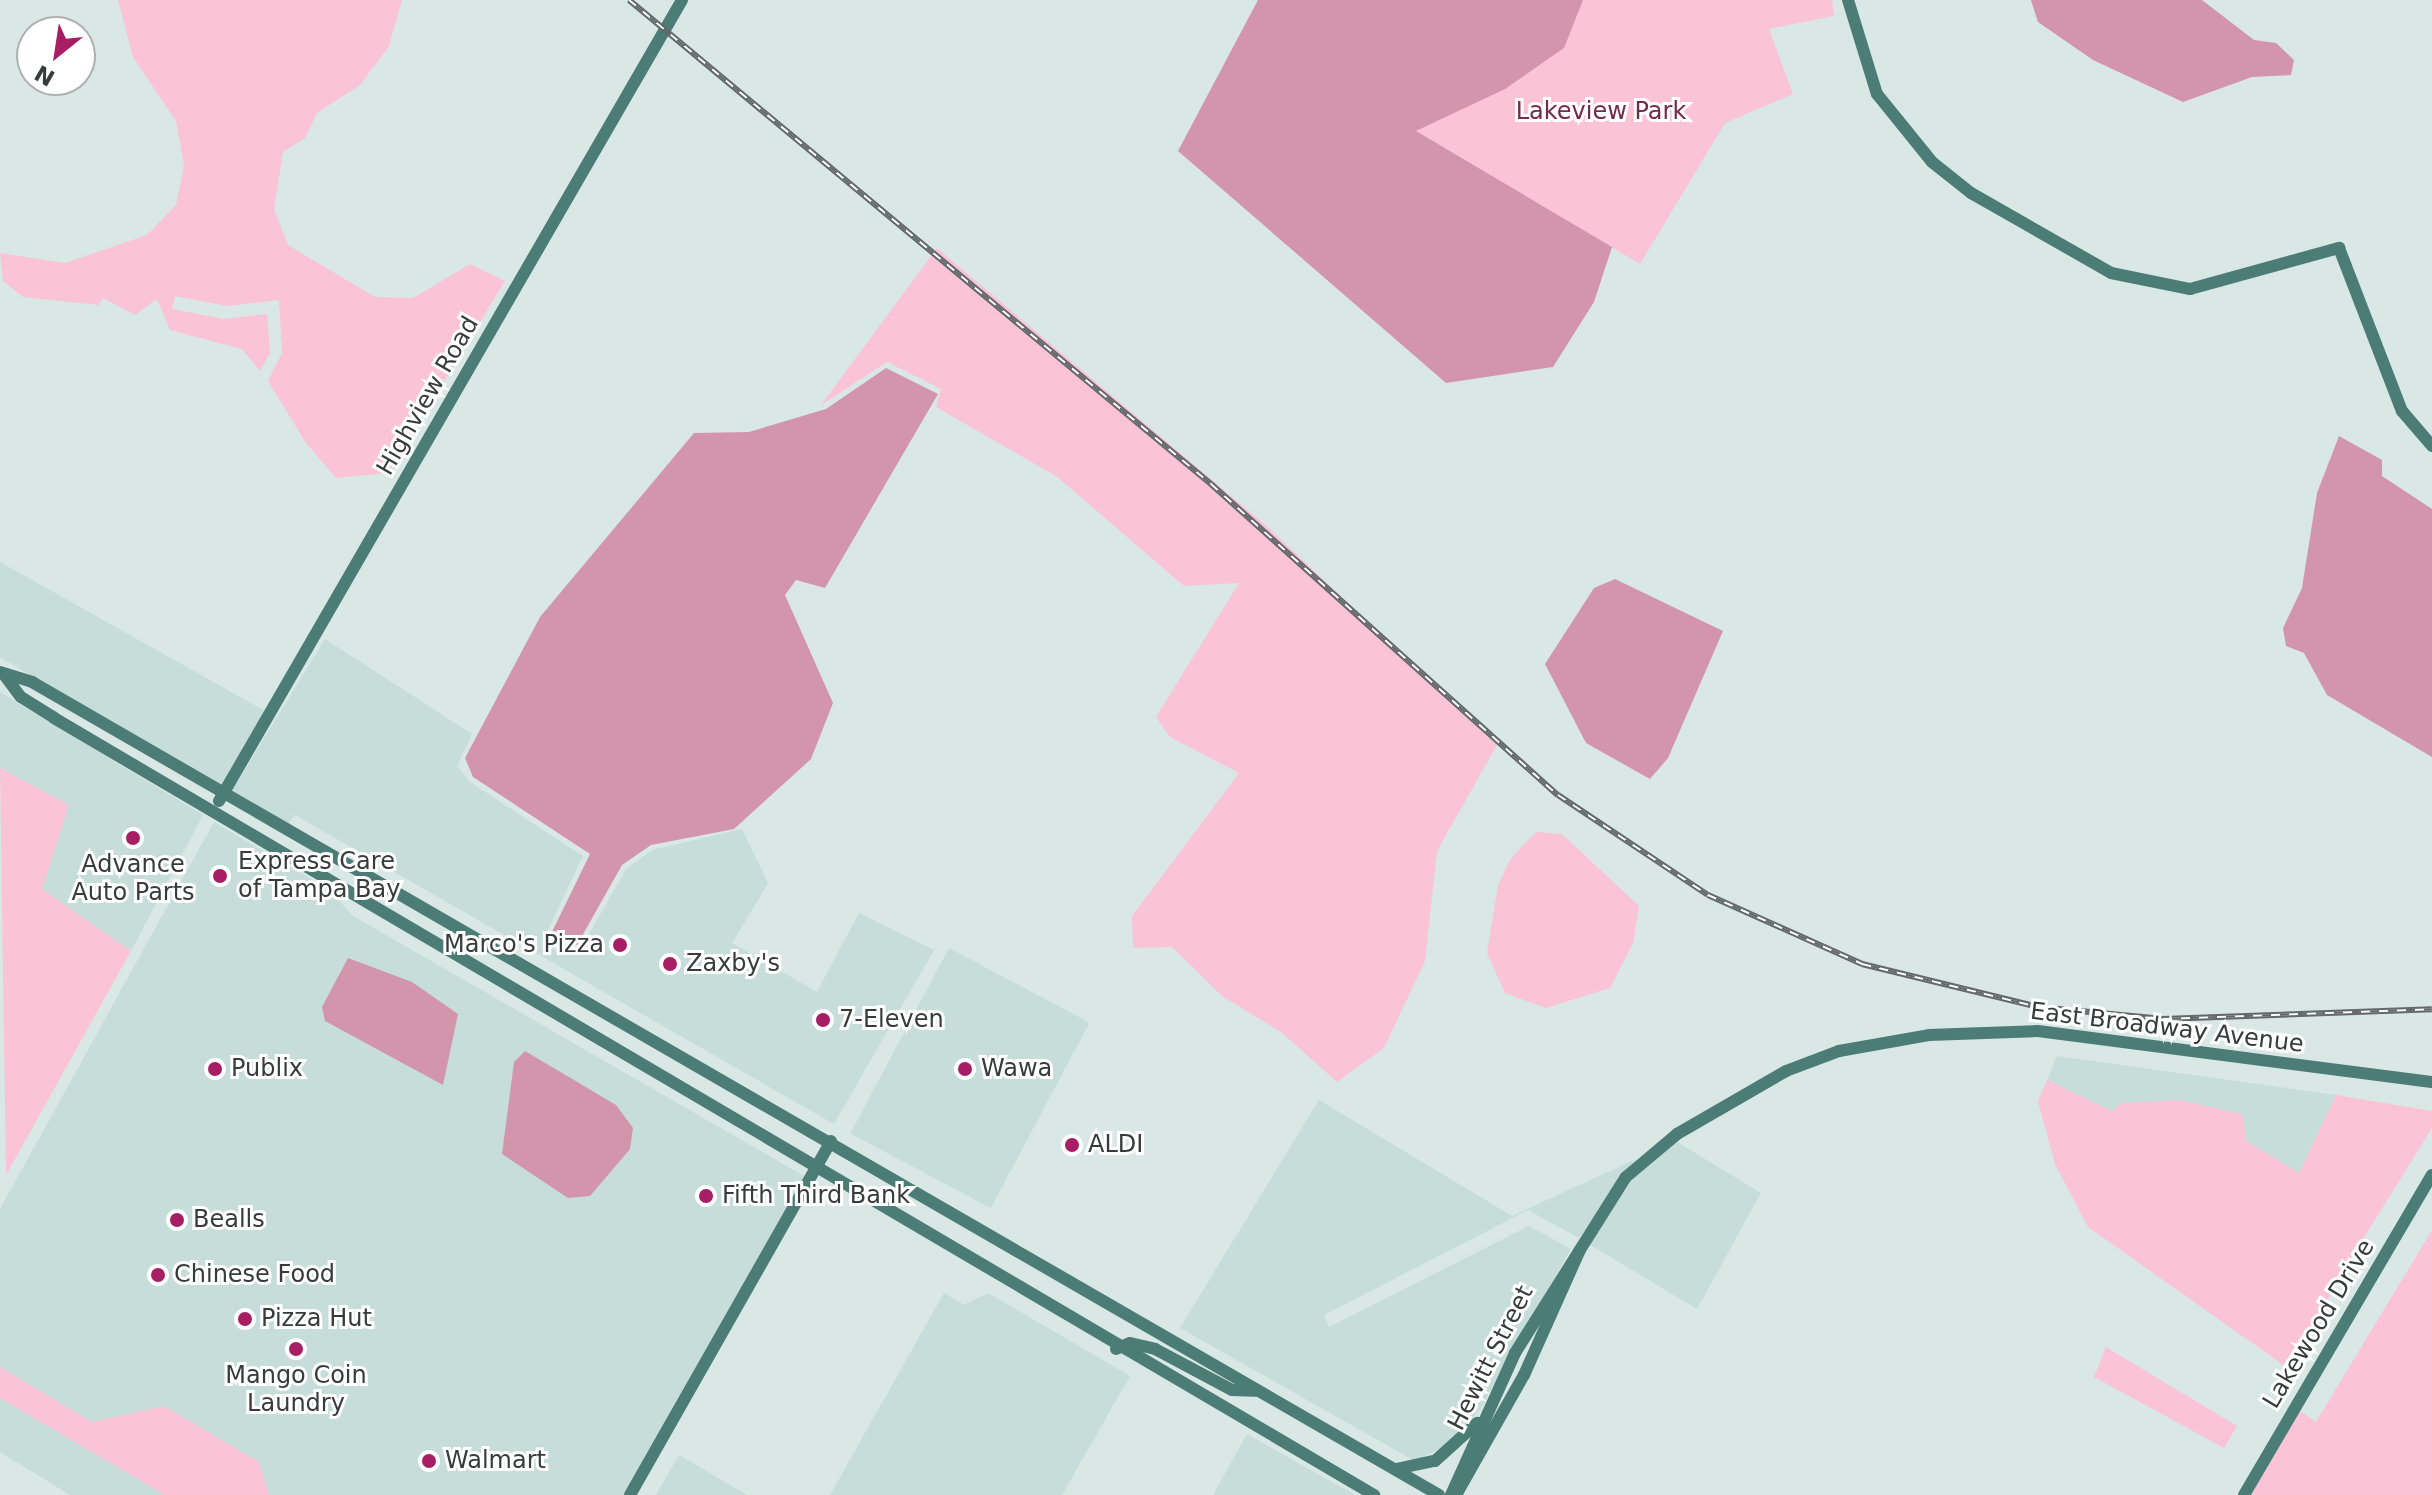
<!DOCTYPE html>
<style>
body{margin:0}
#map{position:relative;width:2432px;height:1495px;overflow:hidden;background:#d9e7e5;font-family:"DejaVu Sans",sans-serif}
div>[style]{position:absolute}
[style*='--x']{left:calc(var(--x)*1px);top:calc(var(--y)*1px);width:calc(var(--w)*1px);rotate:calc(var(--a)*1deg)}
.built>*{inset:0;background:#c6ddd9;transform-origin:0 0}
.green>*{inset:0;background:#fbc3d6}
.water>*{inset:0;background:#d395ab}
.secondary>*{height:12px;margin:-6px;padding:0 6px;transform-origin:6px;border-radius:6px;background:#4b7c76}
.rail>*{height:6px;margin-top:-3px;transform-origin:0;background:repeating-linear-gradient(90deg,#fff 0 9px,#626968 0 18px);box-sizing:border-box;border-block:2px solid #626968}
.dots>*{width:22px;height:22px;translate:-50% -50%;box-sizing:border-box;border:4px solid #fff;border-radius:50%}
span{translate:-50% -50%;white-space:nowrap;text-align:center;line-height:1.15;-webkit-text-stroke:6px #fff;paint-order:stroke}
.park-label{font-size:24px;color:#742a4b}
.street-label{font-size:24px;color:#373c3b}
.poi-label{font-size:24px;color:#373c3b}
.left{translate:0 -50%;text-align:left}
.right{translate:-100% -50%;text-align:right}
.north{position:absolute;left:16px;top:16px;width:80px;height:80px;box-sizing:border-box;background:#fff;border:2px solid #afb1b1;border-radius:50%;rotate:210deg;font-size:22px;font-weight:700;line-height:32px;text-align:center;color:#373c3b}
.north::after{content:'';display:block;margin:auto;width:28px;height:36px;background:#a81e64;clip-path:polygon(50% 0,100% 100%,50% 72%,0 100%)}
</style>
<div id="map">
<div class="built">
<div style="clip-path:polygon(0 562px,265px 711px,220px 787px,0 657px)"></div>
<div style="clip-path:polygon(325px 639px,472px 734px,457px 766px,470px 782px,583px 856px,545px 936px,558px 954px,580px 950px,626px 869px,652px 850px,742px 829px,768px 883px,732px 943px,817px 992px,859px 913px,934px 950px,834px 1124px,295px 815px,288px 824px,230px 794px)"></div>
<div style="clip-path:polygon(0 692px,203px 815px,131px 951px,41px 889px,69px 806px,0 768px)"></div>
<div style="clip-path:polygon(214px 822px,328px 889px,353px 916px,804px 1176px,623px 1495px,70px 1495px,0 1452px,0 1209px)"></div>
<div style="left:949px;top:948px;width:159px;height:210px;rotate:28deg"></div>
<div style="clip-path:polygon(2057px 1056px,2336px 1095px,2299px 1173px,2246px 1141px,2242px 1114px,2112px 1111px,2047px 1080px)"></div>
<div style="clip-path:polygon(1319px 1100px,1512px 1216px,1636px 1159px,1579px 1238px,1528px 1210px,1324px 1315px,1329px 1327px,1529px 1226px,1571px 1249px,1481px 1408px,1454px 1442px,1415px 1461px,1180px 1328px)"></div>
<div style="clip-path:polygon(1677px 1142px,1761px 1193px,1697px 1309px,1589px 1244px,1631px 1181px)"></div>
<div style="clip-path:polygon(944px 1293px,964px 1305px,988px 1293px,1130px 1376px,1062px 1495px,830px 1495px)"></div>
<div style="clip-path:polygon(1247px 1434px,1355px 1495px,1213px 1495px)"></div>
<div style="clip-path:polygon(679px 1455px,747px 1495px,656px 1495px)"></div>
</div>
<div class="green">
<div style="clip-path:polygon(118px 0,402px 0,389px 46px,360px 85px,317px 113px,305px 138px,283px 152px,274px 209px,288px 245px,375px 297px,413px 298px,470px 264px,505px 281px,388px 473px,336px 478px,306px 443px,268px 381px,282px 353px,279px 300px,227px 306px,175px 296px,172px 309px,224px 319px,267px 314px,270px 353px,260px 371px,242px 349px,170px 330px,157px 299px,135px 315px,103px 298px,99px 305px,23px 297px,3px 281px,0 253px,65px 263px,147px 235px,176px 205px,184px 165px,176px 121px,133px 57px)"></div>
<div style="clip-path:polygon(1490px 0,1832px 0,1834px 16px,1769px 29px,1793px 94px,1725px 123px,1640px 264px,1416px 131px)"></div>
<div style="clip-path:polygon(937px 248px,1270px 529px,1497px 745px,1437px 851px,1425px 961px,1384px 1048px,1337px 1082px,1281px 1032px,1222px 996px,1172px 947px,1133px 948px,1132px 916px,1239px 773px,1170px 737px,1156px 717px,1239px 583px,1184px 586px,1056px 476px,936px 407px,941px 389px,887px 362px,821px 405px)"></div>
<div style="clip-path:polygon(0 768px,69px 805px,42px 889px,131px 951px,6px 1175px)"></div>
<div style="clip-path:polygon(1536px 832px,1562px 834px,1639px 906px,1633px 943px,1610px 988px,1546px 1008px,1505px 993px,1487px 953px,1498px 885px,1511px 858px)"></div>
<div style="clip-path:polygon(2047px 1080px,2112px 1111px,2122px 1103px,2179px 1100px,2242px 1114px,2246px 1141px,2299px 1173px,2336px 1095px,2432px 1111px,2432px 1128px,2335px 1284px,2296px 1374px,2088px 1227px,2055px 1164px,2038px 1101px)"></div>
<div style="clip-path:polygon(2432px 1230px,2432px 1495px,2250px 1495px,2300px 1411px,2316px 1422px)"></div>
<div style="clip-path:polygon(2106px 1347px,2237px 1426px,2224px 1448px,2094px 1377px)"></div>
<div style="clip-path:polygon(0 1367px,92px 1422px,164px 1406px,259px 1462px,269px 1495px,165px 1495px,0 1398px)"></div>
</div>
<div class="water">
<div style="clip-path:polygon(1258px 0,1583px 0,1564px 48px,1505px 89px,1416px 131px,1612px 247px,1594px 302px,1553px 367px,1446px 383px,1178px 151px)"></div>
<div style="clip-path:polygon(2031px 0,2202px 0,2254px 40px,2276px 43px,2294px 60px,2291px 75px,2252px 77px,2183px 102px,2093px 60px,2038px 22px)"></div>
<div style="clip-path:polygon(886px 368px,938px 394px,825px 588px,796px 580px,785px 595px,833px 703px,811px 759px,734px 829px,651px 845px,622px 865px,577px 945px,564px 941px,561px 949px,560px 938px,550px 936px,590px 854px,473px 777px,465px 758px,540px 617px,694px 433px,749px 432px,826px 409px)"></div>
<div style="clip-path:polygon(2339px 436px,2382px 460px,2382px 476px,2432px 509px,2432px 757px,2327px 695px,2304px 653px,2286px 646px,2283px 628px,2302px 588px,2317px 493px)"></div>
<div style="clip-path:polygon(1615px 579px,1723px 631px,1668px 758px,1650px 779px,1586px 743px,1545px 664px,1594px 588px)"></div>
<div style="clip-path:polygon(348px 958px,412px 982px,458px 1014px,443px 1085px,325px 1021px,322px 1007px)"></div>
<div style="clip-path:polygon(525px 1051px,616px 1105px,633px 1128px,630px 1149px,590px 1196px,568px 1198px,502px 1154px,514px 1062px)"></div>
</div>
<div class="secondary">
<div style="--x:1848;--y:0;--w:98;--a:72.9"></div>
<div style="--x:1877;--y:94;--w:87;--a:51"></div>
<div style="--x:1932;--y:162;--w:50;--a:38.5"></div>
<div style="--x:1971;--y:193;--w:161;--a:29.7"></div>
<div style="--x:2111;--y:273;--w:81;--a:11.4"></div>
<div style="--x:2190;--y:289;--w:155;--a:-15.4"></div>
<div style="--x:2339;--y:248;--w:175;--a:68.9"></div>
<div style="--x:2402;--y:411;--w:46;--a:49.4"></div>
<div style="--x:0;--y:672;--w:34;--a:17"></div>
<div style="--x:32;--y:682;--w:1625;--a:30.02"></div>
<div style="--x:5;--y:676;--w:26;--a:53"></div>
<div style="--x:21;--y:697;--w:39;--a:32"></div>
<div style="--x:54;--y:718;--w:1532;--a:30.48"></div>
<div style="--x:219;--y:801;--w:925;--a:-59.97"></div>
<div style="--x:1116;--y:1349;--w:15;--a:-23"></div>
<div style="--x:1130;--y:1343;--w:26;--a:13"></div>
<div style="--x:1155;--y:1349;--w:87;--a:28"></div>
<div style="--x:1232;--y:1390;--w:23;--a:2"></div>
<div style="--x:1396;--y:1469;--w:40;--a:-12"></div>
<div style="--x:1435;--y:1461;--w:57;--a:-42.1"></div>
<div style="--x:630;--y:1495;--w:407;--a:-60.4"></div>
<div style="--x:1451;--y:1495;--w:156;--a:-65.7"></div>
<div style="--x:1515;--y:1353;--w:208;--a:-57.8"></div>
<div style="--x:1626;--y:1177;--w:67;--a:-40.1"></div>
<div style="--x:1677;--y:1134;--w:126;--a:-30"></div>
<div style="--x:1786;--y:1071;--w:57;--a:-20.7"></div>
<div style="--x:1839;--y:1051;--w:91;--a:-10.1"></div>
<div style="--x:1929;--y:1035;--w:109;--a:-2.1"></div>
<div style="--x:2038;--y:1031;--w:397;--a:7.4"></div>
<div style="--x:1456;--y:1495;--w:138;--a:-60.5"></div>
<div style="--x:1524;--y:1375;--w:137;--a:-65.9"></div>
<div style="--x:2244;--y:1495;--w:371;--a:-59.6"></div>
</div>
<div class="rail">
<div style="--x:629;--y:0;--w:757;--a:39.75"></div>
<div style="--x:1211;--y:484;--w:466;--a:41.9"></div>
<div style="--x:1558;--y:795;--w:180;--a:33.7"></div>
<div style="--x:1708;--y:895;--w:169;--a:24.1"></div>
<div style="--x:1862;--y:964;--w:181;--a:13.7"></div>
<div style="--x:2038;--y:1007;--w:126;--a:5.5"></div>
<div style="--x:2163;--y:1019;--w:269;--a:-2.1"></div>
</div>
<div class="dots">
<div style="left:133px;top:838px;background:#a81e64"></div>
<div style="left:220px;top:876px;background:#a81e64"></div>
<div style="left:620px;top:945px;background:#a81e64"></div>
<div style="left:670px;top:964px;background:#a81e64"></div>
<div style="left:823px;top:1020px;background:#a81e64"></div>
<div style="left:215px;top:1069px;background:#a81e64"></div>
<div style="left:965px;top:1069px;background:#a81e64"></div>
<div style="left:1072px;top:1145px;background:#a81e64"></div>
<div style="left:706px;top:1196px;background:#a81e64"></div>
<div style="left:177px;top:1220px;background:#a81e64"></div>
<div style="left:158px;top:1275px;background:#a81e64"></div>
<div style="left:245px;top:1319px;background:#a81e64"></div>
<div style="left:296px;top:1349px;background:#a81e64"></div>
<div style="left:429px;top:1461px;background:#a81e64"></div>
</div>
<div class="park-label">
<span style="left:1601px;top:112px">Lakeview Park</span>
</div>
<div class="street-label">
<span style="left:428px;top:396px;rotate:-60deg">Highview Road</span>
<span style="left:2167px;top:1028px;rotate:7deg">East Broadway Avenue</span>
<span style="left:2319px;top:1324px;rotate:-59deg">Lakewood Drive</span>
<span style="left:1491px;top:1358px;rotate:-63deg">Hewitt Street</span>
</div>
<div class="poi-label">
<span class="left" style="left:238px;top:876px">Express Care<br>of Tampa Bay</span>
<span style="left:133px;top:879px">Advance<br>Auto Parts</span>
<span class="right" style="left:604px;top:945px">Marco's Pizza</span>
<span class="left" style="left:686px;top:964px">Zaxby's</span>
<span class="left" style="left:839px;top:1020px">7-Eleven</span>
<span class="left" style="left:231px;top:1069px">Publix</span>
<span class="left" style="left:981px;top:1069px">Wawa</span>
<span class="left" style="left:1088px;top:1145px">ALDI</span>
<span class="left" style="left:722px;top:1196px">Fifth Third Bank</span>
<span class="left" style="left:193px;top:1220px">Bealls</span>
<span class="left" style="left:174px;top:1275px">Chinese Food</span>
<span class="left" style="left:261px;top:1319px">Pizza Hut</span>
<span style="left:296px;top:1390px">Mango Coin<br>Laundry</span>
<span class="left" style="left:445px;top:1461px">Walmart</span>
</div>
<div class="north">N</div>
</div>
